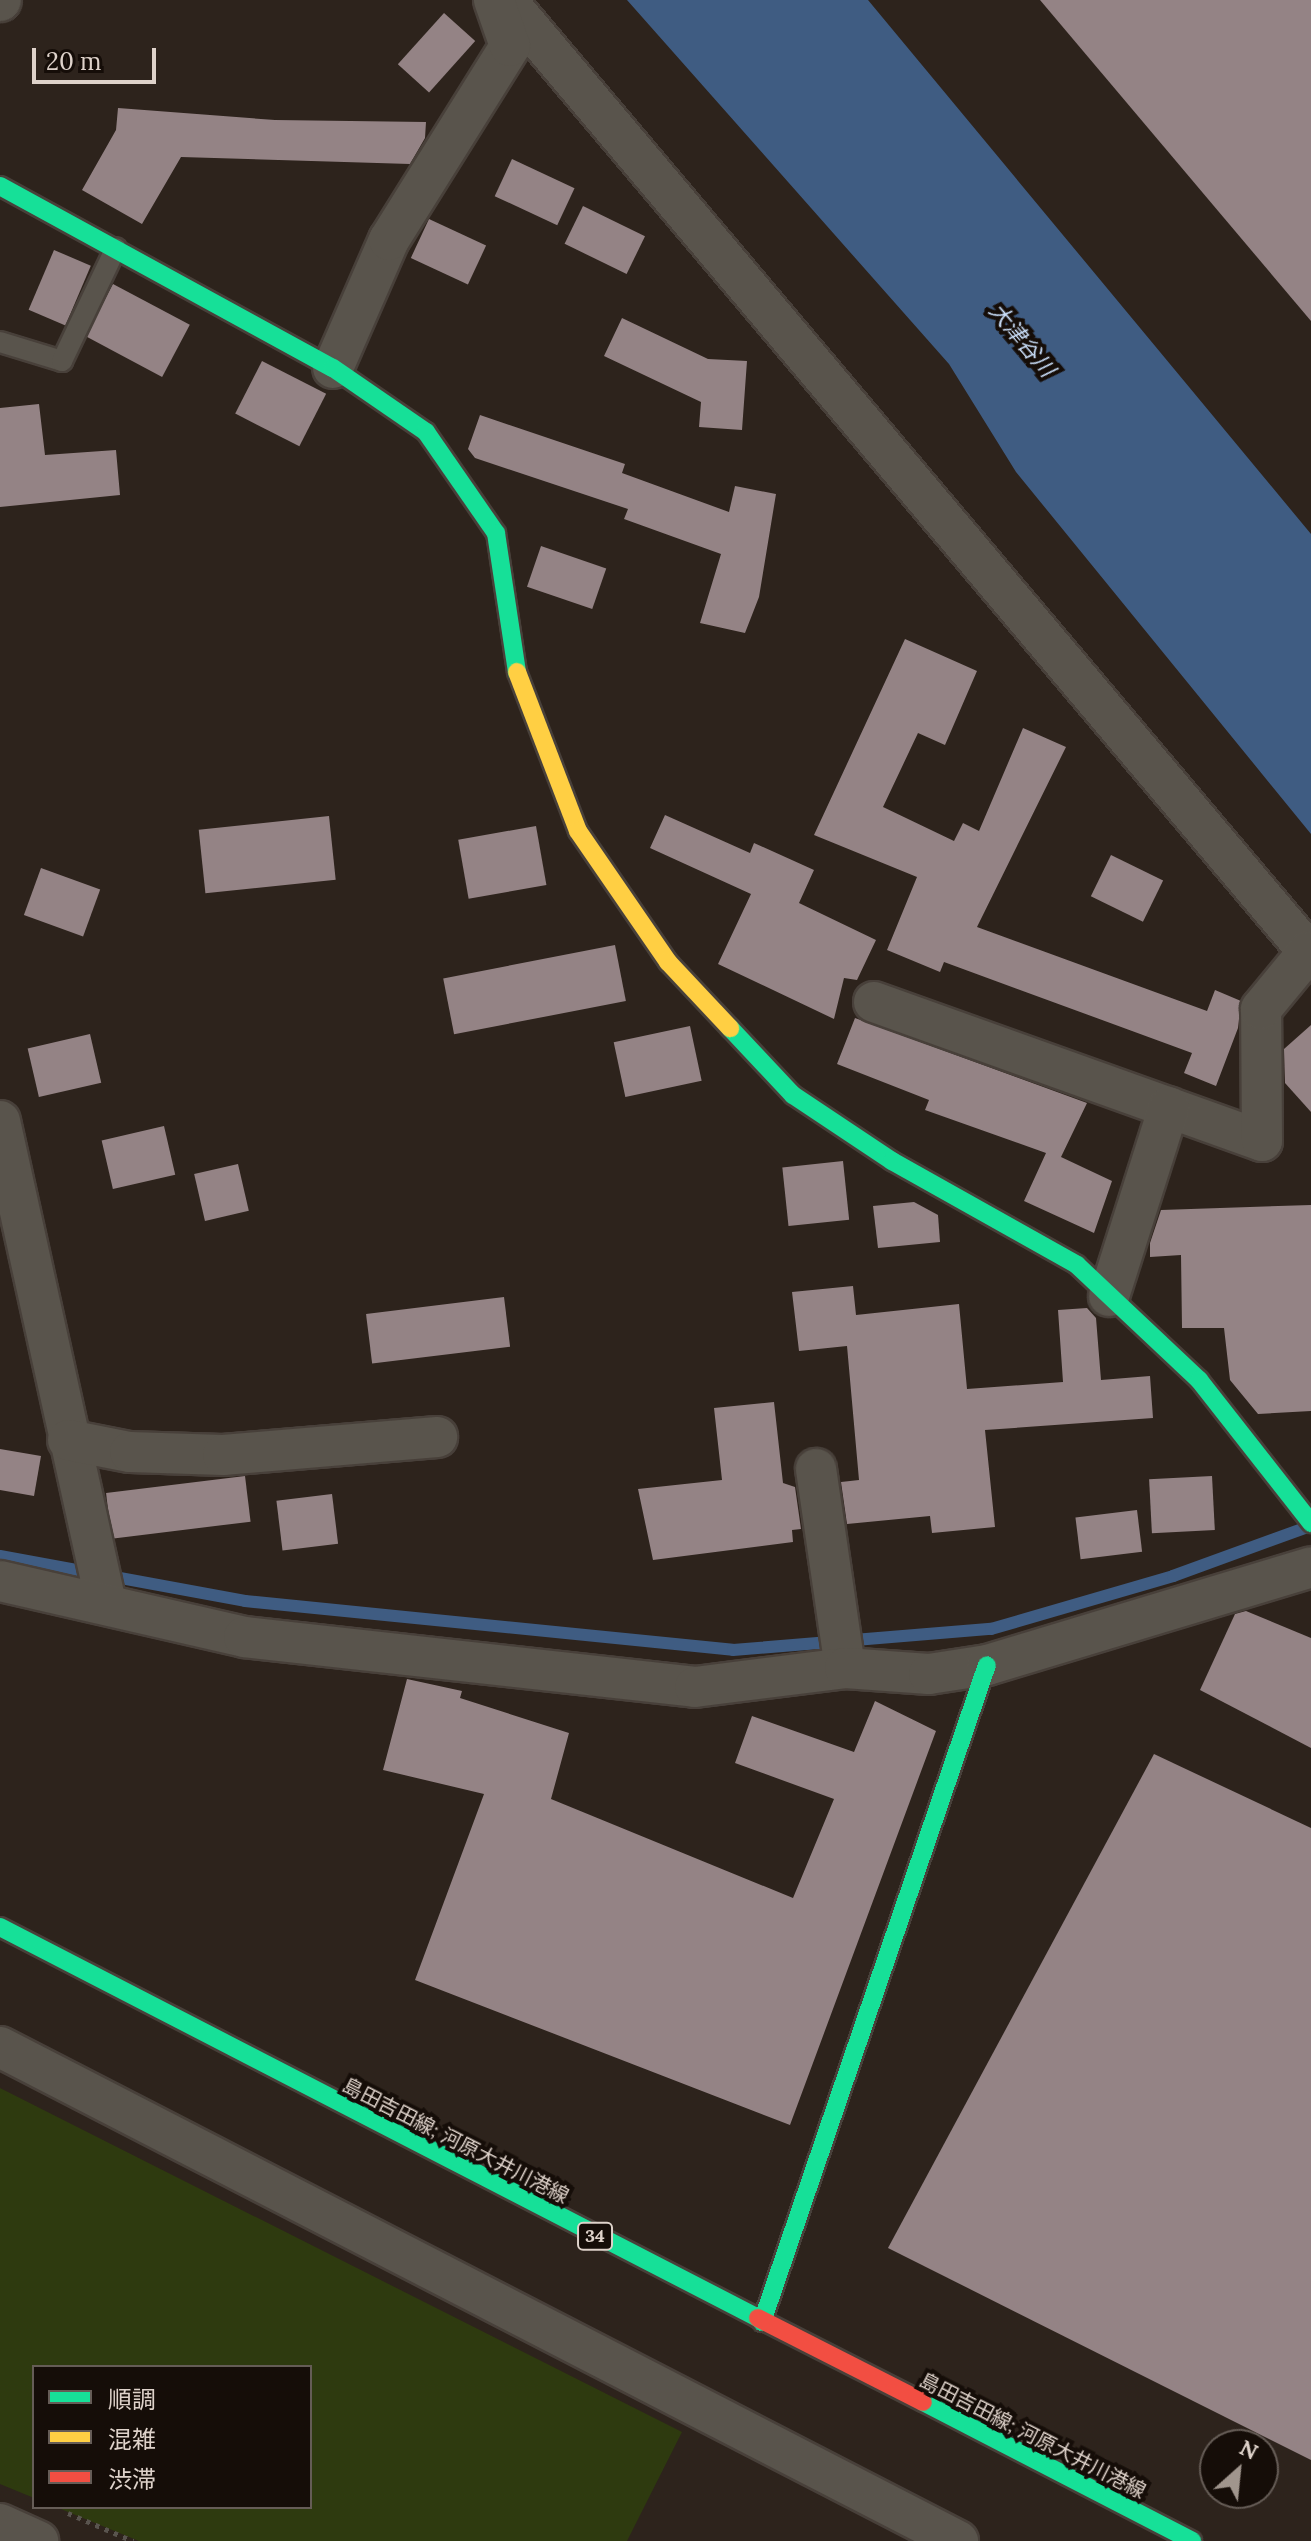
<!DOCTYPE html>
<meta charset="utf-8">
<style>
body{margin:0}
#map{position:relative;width:1311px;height:2541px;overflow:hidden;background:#2d231c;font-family:Lora,"Noto Sans JP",serif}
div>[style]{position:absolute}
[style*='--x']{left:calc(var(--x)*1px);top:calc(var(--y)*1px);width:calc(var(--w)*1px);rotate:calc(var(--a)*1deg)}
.green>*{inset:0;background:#2e3a0f}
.water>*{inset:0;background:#3f5c82}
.stream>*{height:12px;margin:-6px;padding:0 6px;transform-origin:6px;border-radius:6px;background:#3f5c82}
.building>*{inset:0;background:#948385;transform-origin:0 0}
.path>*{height:5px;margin-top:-2.5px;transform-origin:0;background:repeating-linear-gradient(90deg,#59544e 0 4px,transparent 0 10px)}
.roads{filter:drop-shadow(2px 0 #48403a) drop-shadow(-2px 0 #48403a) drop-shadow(0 2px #48403a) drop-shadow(0 -2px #48403a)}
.lane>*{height:20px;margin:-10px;padding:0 10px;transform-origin:10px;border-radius:10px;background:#59544c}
.street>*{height:40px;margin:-20px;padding:0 20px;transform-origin:20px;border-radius:20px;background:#59544c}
.fast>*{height:18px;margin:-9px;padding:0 9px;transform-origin:9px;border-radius:9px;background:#16e098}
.slow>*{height:18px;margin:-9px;padding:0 9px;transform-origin:9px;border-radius:9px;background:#ffcf43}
.jam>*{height:18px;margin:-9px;padding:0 9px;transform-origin:9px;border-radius:9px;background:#f24e42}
span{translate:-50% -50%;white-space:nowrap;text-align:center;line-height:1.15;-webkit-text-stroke:8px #150d08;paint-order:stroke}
.shield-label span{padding:2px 6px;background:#150d08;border:2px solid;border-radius:6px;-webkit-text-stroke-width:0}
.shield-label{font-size:18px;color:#ded2ca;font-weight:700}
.street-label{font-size:20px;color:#ded2ca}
.water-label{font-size:22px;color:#c9def9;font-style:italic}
.legend{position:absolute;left:32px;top:2365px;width:280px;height:144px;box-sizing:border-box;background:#150d08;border:2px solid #655c56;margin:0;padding:10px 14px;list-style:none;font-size:24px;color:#ded2ca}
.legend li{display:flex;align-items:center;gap:16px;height:40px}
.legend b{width:40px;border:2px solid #655c56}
.north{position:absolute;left:1199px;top:2429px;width:80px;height:80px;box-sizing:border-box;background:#150d08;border:2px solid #655c56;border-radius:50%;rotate:27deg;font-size:22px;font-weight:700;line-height:32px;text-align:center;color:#ded2ca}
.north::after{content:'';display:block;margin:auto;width:28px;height:36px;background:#a0958d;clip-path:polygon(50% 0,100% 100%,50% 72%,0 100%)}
.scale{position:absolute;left:32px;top:48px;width:124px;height:36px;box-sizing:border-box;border:4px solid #ded2ca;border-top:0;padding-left:10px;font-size:24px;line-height:28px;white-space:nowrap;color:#ded2ca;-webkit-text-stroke:6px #150d08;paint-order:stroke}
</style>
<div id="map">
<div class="green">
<div style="clip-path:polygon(0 2088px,682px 2432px,627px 2541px,139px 2541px,56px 2507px,310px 2507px,310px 2367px,34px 2367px,34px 2498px,0 2484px)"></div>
</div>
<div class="water">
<div style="clip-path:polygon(627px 0,868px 0,1311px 534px,1311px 834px,1016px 472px,949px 364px)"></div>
</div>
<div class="stream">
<div style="--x:0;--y:1556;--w:249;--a:10.4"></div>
<div style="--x:245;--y:1601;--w:490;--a:5.7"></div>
<div style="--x:733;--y:1650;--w:259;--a:-4.7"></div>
<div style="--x:991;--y:1629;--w:190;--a:-16.2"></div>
<div style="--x:1173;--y:1576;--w:140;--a:-20"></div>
</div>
<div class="building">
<div style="clip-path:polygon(1040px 0,1311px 0,1311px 321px)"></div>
<div style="left:444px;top:13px;width:42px;height:69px;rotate:42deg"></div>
<div style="clip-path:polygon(118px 108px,275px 120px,426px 122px,425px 138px,410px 164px,181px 157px,142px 224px,82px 190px,116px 130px)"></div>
<div style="left:512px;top:159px;width:69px;height:41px;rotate:25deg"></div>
<div style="left:583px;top:206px;width:69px;height:42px;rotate:26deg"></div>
<div style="left:429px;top:219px;width:63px;height:43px;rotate:25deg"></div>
<div style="left:54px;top:250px;width:40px;height:65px;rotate:23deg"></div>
<div style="left:113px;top:284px;width:87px;height:59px;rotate:28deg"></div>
<div style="clip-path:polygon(622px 318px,708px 359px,747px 361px,742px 430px,699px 427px,701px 402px,604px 356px)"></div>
<div style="left:262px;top:361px;width:72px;height:59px;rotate:27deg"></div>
<div style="clip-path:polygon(39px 404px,45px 455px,116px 450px,120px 495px,0 507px,0 408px)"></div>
<div style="clip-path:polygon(480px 415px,625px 464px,622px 473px,729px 512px,735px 486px,776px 494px,759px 597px,745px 633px,700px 623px,721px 554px,624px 519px,628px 509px,475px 458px,468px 449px)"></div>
<div style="left:541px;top:546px;width:69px;height:43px;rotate:19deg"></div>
<div style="clip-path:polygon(905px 639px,977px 671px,945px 745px,918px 733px,883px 807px,954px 841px,963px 823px,979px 831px,1023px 728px,1066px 747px,977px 927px,1207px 1011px,1215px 990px,1241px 1001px,1238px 1028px,1216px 1086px,1184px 1073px,1192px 1053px,944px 962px,940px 972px,887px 950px,917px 877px,814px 835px)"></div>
<div style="clip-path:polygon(665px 815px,750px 853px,754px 843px,814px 870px,799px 903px,876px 940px,857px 980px,844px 978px,834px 1019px,718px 964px,751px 894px,650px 848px)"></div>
<div style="left:329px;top:816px;width:64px;height:131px;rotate:84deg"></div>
<div style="left:536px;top:826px;width:60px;height:79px;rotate:80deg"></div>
<div style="left:1111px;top:855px;width:58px;height:46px;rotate:26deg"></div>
<div style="left:41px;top:868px;width:63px;height:50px;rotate:20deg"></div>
<div style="left:615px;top:945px;width:57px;height:175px;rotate:79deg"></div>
<div style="clip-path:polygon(855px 1018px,1087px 1103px,1061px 1157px,1112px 1181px,1094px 1233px,1024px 1201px,1046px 1153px,925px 1110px,929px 1100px,837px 1064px)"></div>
<div style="clip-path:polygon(1311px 1025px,1311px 1112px,1285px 1083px,1284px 1049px)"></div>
<div style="left:690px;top:1026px;width:56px;height:78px;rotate:78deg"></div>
<div style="left:90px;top:1034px;width:50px;height:64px;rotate:77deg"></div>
<div style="left:164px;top:1126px;width:50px;height:64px;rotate:77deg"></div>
<div style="left:843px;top:1161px;width:59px;height:61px;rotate:84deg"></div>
<div style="left:238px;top:1164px;width:48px;height:45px;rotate:77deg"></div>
<div style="clip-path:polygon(914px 1202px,938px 1215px,940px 1242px,878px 1248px,873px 1206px)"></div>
<div style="clip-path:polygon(1311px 1205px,1311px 1411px,1258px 1414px,1230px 1380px,1224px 1328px,1182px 1328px,1181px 1255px,1150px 1257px,1150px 1243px,1161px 1210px)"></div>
<div style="clip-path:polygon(853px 1286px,856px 1315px,959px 1304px,967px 1389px,1063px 1382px,1058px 1310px,1087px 1308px,1096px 1318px,1101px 1380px,1150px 1376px,1153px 1418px,985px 1430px,995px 1527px,932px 1533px,930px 1516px,847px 1524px,841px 1482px,859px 1480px,847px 1346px,799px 1351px,792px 1292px)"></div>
<div style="left:504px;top:1297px;width:50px;height:139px;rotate:83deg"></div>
<div style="clip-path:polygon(774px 1402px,783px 1483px,795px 1487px,801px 1529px,792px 1530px,793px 1542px,653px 1560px,638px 1489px,722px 1480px,714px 1408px)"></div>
<div style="clip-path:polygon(0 1449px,41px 1456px,34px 1496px,0 1490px)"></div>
<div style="left:245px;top:1476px;width:46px;height:140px;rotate:83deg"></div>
<div style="left:1212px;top:1476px;width:54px;height:63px;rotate:87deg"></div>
<div style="left:332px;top:1494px;width:50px;height:56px;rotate:83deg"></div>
<div style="left:1137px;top:1510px;width:42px;height:62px;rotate:83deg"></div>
<div style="clip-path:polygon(1246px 1611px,1311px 1638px,1311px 1748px,1200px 1690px,1235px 1614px)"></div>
<div style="clip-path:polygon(407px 1679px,462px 1691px,460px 1698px,569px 1733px,551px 1799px,793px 1898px,834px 1799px,735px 1763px,752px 1716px,854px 1752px,875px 1701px,936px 1731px,790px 2125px,415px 1980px,484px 1794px,383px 1770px)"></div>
<div style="clip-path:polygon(1154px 1754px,1311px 1828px,1311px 2460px,888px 2248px)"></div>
</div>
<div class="path">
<div style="--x:68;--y:2513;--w:71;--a:23.3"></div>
</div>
<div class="roads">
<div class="lane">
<div style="--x:0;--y:342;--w:65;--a:17"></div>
<div style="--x:62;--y:361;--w:125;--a:-64.5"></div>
</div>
<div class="street">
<div style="--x:506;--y:0;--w:1249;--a:49.87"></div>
<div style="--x:0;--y:1;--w:1;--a:-45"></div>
<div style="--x:333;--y:368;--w:140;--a:-66.4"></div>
<div style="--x:389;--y:240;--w:229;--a:-58"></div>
<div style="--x:510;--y:46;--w:49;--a:-109.2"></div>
<div style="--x:874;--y:1002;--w:412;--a:19.7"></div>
<div style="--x:1262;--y:1141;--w:132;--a:-90.4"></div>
<div style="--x:1261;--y:1009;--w:74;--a:-50.5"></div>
<div style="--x:0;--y:1121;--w:495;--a:77.6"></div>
<div style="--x:1109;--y:1296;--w:198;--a:-72.4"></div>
<div style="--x:68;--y:1440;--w:63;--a:11"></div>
<div style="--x:130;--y:1452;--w:93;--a:1.8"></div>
<div style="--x:223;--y:1455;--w:215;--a:-4.8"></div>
<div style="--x:816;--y:1469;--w:201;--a:81.7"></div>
<div style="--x:0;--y:1581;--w:250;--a:12.9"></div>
<div style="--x:244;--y:1637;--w:454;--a:6.3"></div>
<div style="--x:695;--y:1687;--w:151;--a:-7.2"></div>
<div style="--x:845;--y:1668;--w:84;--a:4.1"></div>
<div style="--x:929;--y:1674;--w:59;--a:-8.8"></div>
<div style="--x:987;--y:1665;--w:338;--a:-16.8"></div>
<div style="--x:0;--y:2047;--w:1078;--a:27.28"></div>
<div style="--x:0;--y:2524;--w:42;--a:24.1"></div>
</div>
<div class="fast">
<div style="--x:0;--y:186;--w:379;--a:28.7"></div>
<div style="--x:333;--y:368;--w:113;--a:34.5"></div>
<div style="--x:426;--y:432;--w:123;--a:55.3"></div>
<div style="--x:496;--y:533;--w:141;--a:81.4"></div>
<div style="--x:730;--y:1028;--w:92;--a:46.8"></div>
<div style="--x:793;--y:1095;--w:119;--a:33.7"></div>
<div style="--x:892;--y:1161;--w:212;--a:29.3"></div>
<div style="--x:1077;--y:1265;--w:168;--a:43.3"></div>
<div style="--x:1199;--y:1380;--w:182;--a:51.9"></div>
<div style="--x:0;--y:1927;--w:853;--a:27.29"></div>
<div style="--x:762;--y:2322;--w:694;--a:-71.1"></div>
<div style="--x:923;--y:2402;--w:303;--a:27.3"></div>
</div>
<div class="slow">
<div style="--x:517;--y:672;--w:170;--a:69"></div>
<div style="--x:578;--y:831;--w:159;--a:55.5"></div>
<div style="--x:668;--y:962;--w:91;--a:46.8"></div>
</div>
<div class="jam">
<div style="--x:758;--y:2318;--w:185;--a:27"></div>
</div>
</div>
<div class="shield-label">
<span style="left:595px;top:2236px">34</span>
</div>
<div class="street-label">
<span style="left:456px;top:2140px;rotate:27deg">島田吉田線; 河原大井川港線</span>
<span style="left:1033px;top:2435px;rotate:27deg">島田吉田線; 河原大井川港線</span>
</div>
<div class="water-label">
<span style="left:1022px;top:340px;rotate:50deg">大津谷川</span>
</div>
<ul class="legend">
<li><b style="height:10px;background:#16e098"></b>順調</li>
<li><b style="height:10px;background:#ffcf43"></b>混雑</li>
<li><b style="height:10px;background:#f24e42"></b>渋滞</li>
</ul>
<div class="north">N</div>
<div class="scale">20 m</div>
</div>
